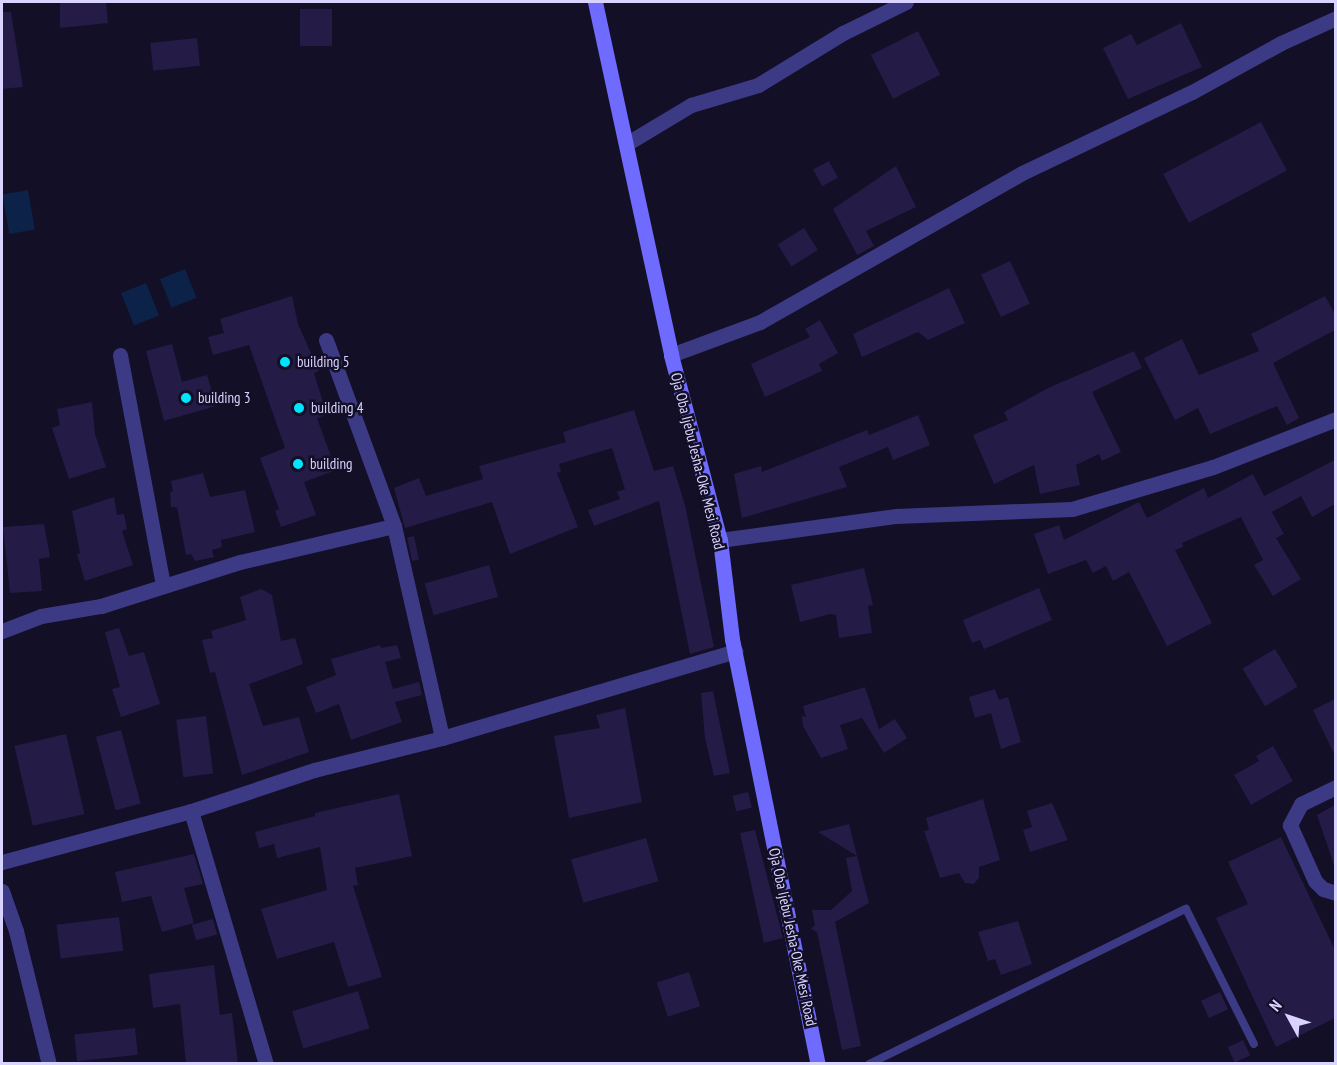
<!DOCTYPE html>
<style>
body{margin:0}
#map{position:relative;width:1337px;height:1065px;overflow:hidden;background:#130f26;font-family:"PT Sans Narrow",sans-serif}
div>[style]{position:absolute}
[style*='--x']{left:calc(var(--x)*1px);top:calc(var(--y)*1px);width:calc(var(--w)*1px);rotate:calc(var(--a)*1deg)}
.water>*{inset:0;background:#0c2248;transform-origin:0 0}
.building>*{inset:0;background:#241b47;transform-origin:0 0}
.lane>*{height:8px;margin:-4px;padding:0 4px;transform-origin:4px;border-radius:4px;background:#3d3a85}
.street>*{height:15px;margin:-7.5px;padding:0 7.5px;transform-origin:7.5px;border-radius:7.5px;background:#3d3a85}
.secondary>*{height:15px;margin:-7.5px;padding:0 7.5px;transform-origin:7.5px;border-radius:7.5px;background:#6f6bff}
.dots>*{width:16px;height:16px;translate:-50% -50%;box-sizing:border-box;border:3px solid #130f26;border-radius:50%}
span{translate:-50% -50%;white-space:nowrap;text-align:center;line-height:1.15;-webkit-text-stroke:5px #130f26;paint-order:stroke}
.poi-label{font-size:15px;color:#d9d4ff}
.left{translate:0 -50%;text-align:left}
.street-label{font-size:15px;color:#d9d4ff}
.frame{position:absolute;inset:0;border:3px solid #d9d4ff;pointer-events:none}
.north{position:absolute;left:1259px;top:987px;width:60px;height:60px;-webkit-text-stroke:4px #130f26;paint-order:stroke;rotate:310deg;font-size:16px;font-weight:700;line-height:24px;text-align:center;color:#d9d4ff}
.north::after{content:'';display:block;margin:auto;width:21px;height:27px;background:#d9d4ff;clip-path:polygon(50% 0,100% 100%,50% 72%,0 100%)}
</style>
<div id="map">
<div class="water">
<div style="left:28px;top:190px;width:40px;height:26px;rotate:80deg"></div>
<div style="left:185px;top:269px;width:31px;height:27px;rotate:68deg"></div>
<div style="left:146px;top:283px;width:35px;height:27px;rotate:68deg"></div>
</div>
<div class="building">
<div style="clip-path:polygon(60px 2px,106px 2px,108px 23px,60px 28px)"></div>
<div style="left:300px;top:9px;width:32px;height:37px"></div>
<div style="clip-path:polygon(2px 12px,11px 12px,23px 87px,2px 89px)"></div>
<div style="clip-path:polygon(1181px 23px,1202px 67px,1128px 99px,1103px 48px,1131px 34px,1137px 45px)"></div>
<div style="left:918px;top:31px;width:49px;height:53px;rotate:63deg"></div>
<div style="left:197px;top:38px;width:28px;height:47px;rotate:84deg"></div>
<div style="left:1261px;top:122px;width:55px;height:111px;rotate:62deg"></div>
<div style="left:829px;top:161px;width:19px;height:18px;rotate:62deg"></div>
<div style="clip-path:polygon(896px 166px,916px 207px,866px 231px,874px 246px,857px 255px,833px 209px)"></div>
<div style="left:804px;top:228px;width:26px;height:31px;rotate:58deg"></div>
<div style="left:1010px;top:261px;width:47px;height:32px;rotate:65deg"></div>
<div style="clip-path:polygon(949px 288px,965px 323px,928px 340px,918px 332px,862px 357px,853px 334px)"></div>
<div style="clip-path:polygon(292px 296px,298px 324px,319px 371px,314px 373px,327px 415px,317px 418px,336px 470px,304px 482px,316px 515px,281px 527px,275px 511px,279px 509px,260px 458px,285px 448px,249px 345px,213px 355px,208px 337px,224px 333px,220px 319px)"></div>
<div style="clip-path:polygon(1325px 296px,1335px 314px,1335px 330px,1273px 363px,1299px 418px,1287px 425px,1277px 406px,1210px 434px,1198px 408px,1175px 420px,1144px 358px,1182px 339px,1199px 375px,1259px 351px,1251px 334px)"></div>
<div style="clip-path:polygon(820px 320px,838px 353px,819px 364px,822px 371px,765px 397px,751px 364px,810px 337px,805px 329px)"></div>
<div style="clip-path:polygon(172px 344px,182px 382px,207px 375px,216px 406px,164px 421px,146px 351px)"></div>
<div style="clip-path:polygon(1134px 351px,1142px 368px,1092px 392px,1121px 452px,1102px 461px,1099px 454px,1076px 465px,1080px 485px,1040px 494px,1034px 465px,994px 484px,973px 435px,1008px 420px,1004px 412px,1048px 388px)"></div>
<div style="clip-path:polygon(92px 402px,95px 434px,106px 467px,69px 479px,52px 428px,60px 425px,57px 409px)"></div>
<div style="clip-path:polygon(634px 410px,654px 471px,673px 466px,685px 505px,714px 647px,690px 654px,659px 501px,594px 526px,588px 510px,620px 499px,617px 492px,625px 489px,612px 448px,559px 464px,561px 472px,557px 473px,578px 527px,510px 554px,492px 502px,405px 528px,394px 488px,419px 478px,426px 496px,483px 479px,479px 466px,566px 442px,563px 432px)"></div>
<div style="clip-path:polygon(918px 415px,930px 445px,893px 460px,888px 447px,839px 467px,847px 487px,742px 518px,734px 474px,761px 466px,762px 472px,867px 430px,869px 435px)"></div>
<div style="clip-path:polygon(1335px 460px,1335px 504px,1312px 517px,1301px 496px,1272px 512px,1284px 534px,1276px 538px,1301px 579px,1273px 596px,1254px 565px,1263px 560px,1241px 517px,1182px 543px,1183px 547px,1175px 550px,1212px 623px,1167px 646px,1129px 572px,1113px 581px,1106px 566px,1093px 573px,1086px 560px,1048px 574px,1034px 534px,1059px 525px,1064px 540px,1139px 502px,1147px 518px,1204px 488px,1208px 498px,1253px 474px,1264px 496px)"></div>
<div style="clip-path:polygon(203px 473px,210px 497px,245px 490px,255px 532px,221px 540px,222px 547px,212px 550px,214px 557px,195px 561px,191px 554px,186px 555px,177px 507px,171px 507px,170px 492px,173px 491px,171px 481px)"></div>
<div style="clip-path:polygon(114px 497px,117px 515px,124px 514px,127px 529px,122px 531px,133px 565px,85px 581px,77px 554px,80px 553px,72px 511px)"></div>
<div style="clip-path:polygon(44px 524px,50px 557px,39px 559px,42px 591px,10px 593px,3px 527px)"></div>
<div style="left:414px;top:536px;width:24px;height:7px;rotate:78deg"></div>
<div style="left:489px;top:565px;width:33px;height:67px;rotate:74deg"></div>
<div style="clip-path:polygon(864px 568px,873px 605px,868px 606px,872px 633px,839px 638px,836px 615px,830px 614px,800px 622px,791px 585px)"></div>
<div style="clip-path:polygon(1039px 588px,1052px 620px,984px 649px,980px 640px,972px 643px,963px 620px)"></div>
<div style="clip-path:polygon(261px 589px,272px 595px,281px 641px,295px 638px,303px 664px,249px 684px,263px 726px,299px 717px,309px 752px,242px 775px,215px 672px,210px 673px,202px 640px,213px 638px,211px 631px,246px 620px,240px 597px)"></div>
<div style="clip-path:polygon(119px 628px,129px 656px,144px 652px,160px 704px,121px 717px,112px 689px,120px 687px,105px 632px)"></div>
<div style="clip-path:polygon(380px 645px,381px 648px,397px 645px,401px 658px,385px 662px,393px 689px,419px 682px,422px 695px,395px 702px,402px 722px,351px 740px,339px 704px,316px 713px,306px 687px,336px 675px,331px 659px)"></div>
<div style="left:1275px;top:649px;width:44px;height:38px;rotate:59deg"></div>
<div style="clip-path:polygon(865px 687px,879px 729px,895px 719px,907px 738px,884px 753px,862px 718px,840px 725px,848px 749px,821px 758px,803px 726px,802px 716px,806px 717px,803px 706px)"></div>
<div style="clip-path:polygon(995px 689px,999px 700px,1008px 697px,1021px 742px,1001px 749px,991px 713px,975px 718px,969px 697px)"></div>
<div style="clip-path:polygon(713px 691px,730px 773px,714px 776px,705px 738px,701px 693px)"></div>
<div style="clip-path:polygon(1335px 699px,1335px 756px,1313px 710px)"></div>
<div style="clip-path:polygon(625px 708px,642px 802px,569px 818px,554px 736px,600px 728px,596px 715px)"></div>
<div style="left:206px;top:716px;width:58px;height:30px;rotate:83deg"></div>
<div style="left:121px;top:730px;width:76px;height:26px;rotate:75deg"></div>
<div style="left:66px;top:734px;width:82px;height:53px;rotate:77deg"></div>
<div style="clip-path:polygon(1273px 746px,1293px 781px,1251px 805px,1234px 775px,1259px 761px,1256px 756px)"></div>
<div style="left:748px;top:792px;width:16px;height:16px;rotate:76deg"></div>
<div style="clip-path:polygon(399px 794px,412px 856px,355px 868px,358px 885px,353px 886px,382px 977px,348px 987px,334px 942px,277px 959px,261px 909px,327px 890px,320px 847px,277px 858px,274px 844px,259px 848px,255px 832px,315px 816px,315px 813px)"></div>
<div style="clip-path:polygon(983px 799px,1000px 860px,979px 867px,979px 878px,974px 884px,965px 883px,959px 873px,940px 878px,924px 831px,929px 830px,926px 818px)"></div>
<div style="clip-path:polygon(1052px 803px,1068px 840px,1030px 852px,1023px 830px,1032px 827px,1027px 811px)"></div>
<div style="clip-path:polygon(1335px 805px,1335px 868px,1317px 815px)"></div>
<div style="clip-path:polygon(849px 824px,857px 856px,818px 832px)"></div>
<div style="clip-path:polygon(755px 830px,783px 938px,764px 943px,740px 833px)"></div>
<div style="clip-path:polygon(1281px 837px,1335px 950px,1335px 1018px,1276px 1047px,1216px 918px,1248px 904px,1228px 862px)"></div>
<div style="left:646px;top:838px;width:45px;height:78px;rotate:74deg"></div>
<div style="clip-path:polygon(194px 854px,203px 884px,184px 888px,194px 923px,162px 932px,151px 896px,122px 902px,115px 872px)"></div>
<div style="clip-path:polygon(857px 856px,869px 903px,835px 922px,861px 1046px,842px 1050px,817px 932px,811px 929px,815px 925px,812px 910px,831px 910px,852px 891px,846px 858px)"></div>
<div style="left:119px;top:917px;width:34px;height:63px;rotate:83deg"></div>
<div style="left:213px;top:919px;width:16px;height:22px;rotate:75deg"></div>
<div style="clip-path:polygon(1018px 921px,1032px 964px,1001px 975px,995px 959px,988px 961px,978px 932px)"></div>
<div style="clip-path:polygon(214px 965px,220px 1015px,232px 1013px,238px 1064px,186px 1064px,180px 1004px,153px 1008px,149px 974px)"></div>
<div style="left:689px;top:972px;width:36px;height:34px;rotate:72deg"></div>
<div style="left:358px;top:991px;width:39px;height:69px;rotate:73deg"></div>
<div style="left:1220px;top:992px;width:19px;height:21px;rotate:65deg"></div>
<div style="left:135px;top:1028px;width:27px;height:61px;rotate:84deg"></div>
<div style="left:1243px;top:1040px;width:17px;height:17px;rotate:65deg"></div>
</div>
<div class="lane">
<div style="--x:869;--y:1064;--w:353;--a:-26.1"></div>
<div style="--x:1186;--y:909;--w:151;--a:63.3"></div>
</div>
<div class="street">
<div style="--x:626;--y:144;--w:76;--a:-31"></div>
<div style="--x:691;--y:105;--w:70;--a:-16.6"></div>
<div style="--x:758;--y:85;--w:100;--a:-31.5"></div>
<div style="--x:843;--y:33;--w:70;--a:-26.2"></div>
<div style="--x:326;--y:340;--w:198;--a:69.9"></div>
<div style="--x:120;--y:355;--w:234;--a:79.4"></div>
<div style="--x:671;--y:355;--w:95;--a:-20.3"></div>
<div style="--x:760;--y:322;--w:301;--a:-29.6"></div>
<div style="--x:1022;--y:173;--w:188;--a:-25.5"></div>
<div style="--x:1192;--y:92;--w:102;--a:-28.8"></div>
<div style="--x:1281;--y:43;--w:60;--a:-24.4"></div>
<div style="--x:720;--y:540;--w:178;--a:-7.8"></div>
<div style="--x:896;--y:516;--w:176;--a:-2.3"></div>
<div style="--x:1072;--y:509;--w:147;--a:-16.6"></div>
<div style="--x:1213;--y:467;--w:132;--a:-21.3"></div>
<div style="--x:2;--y:631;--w:42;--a:-21"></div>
<div style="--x:41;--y:616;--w:61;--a:-9.5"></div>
<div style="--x:101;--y:606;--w:146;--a:-17.6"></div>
<div style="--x:240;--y:562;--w:158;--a:-13.2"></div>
<div style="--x:394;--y:526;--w:217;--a:77.2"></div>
<div style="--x:1336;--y:787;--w:39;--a:154"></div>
<div style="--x:1301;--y:804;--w:24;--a:118"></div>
<div style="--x:1290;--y:825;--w:61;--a:65.9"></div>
<div style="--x:1315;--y:881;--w:11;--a:45"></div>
<div style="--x:1323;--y:889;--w:14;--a:17"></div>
<div style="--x:191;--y:811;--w:264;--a:73.5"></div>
<div style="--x:2;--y:862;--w:196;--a:-15.1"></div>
<div style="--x:191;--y:811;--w:130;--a:-18.4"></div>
<div style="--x:314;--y:770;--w:132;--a:-14"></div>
<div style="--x:442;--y:738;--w:306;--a:-16.5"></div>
<div style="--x:2;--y:891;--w:42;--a:70.7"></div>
<div style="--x:16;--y:931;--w:137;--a:76.1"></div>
</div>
<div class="secondary">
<div style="--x:595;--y:2;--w:361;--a:77.8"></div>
<div style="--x:671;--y:355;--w:191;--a:75.2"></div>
<div style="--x:720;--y:540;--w:100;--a:83.1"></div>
<div style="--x:732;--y:639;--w:434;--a:78.6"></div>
</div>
<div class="dots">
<div style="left:285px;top:362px;background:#00e5ff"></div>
<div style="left:186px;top:398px;background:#00e5ff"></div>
<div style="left:299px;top:408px;background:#00e5ff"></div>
<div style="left:298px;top:464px;background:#00e5ff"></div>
</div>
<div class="poi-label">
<span class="left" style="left:297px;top:362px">building 5</span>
<span class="left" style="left:198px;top:398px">building 3</span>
<span class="left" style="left:311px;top:408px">building 4</span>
<span class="left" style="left:310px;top:464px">building</span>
</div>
<div class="street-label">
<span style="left:698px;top:461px;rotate:76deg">Oja Oba Ijebu Jesha-Oke Mesi Road</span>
<span style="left:793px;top:937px;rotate:78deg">Oja Oba Ijebu Jesha-Oke Mesi Road</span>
</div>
<div class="frame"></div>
<div class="north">N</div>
</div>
